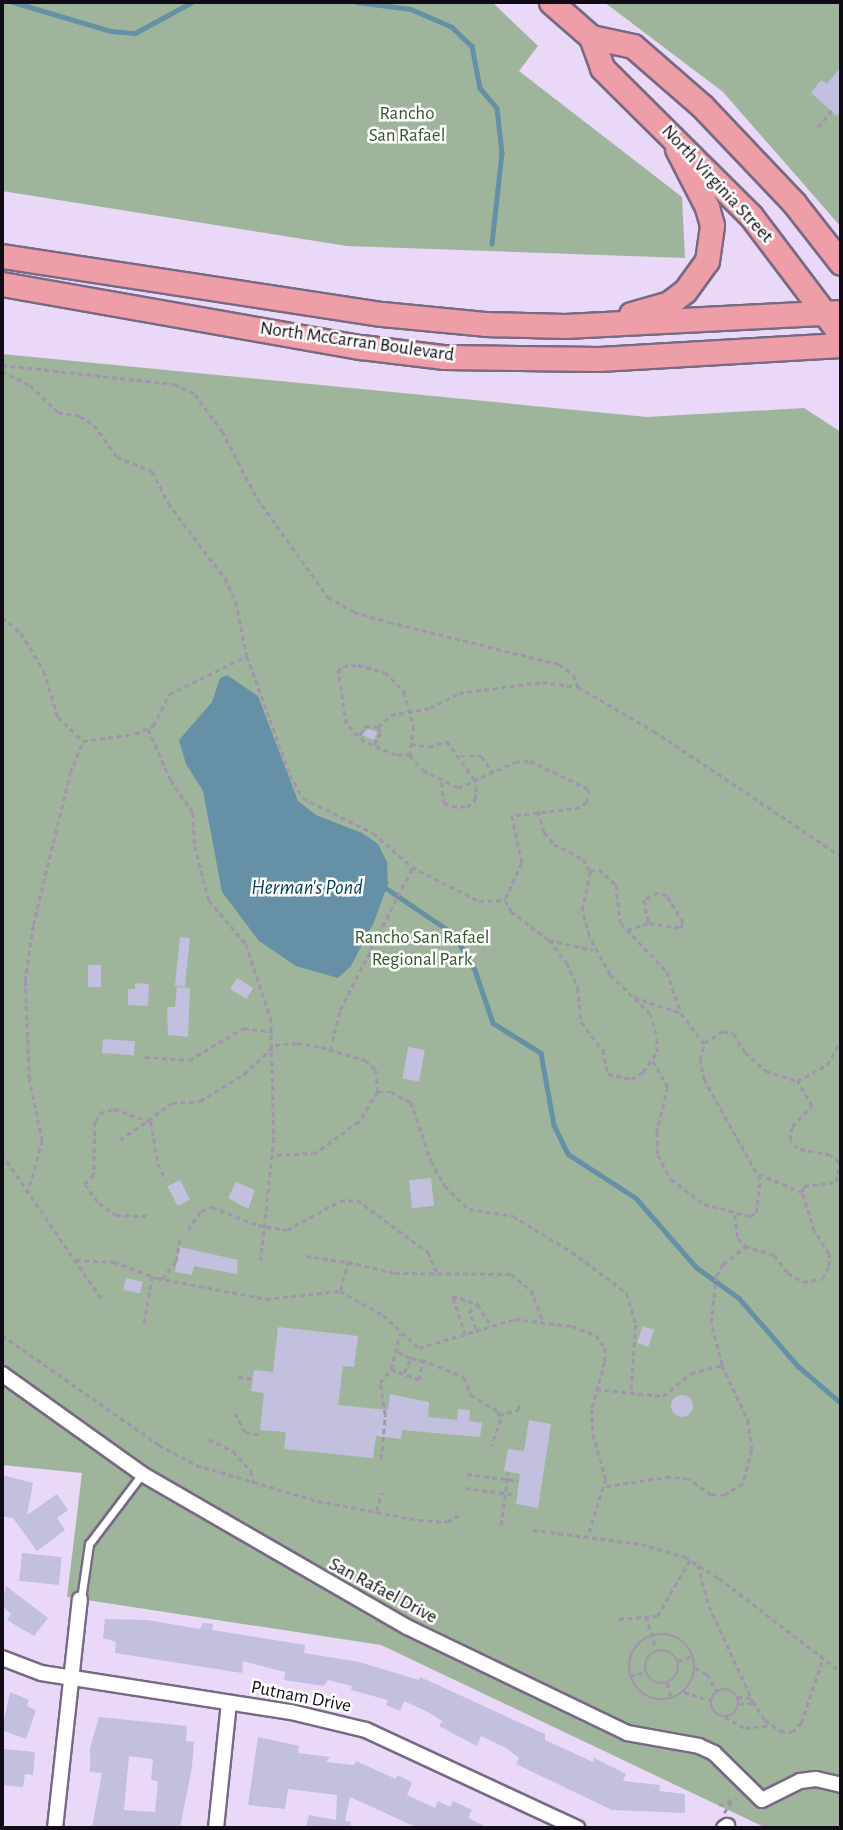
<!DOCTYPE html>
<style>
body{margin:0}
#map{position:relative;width:843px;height:1830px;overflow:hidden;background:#e9d8f7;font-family:"Alegreya Sans",sans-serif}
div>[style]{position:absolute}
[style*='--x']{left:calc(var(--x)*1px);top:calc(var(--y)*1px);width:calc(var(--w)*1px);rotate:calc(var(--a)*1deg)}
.green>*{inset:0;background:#9fb59b}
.water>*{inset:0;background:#6690a6}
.stream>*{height:4.5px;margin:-2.25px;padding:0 2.25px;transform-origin:2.25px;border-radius:2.25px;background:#6690a6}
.building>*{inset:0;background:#c3bfdf;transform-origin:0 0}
.round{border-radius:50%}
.path>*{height:2.5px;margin-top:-1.25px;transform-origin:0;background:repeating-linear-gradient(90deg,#a194ac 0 5px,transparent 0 8.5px)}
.path>.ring{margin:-1.25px;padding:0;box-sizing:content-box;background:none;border:2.5px solid #a194ac;border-radius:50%}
.roads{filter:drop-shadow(2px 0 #786984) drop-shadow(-2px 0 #786984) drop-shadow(0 2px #786984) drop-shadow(0 -2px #786984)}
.service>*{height:7px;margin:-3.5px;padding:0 3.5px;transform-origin:3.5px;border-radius:3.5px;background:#fff}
.minor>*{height:14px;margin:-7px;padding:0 7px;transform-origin:7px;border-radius:7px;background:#fff}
.primary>*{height:23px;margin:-11.5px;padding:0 11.5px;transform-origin:11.5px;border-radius:11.5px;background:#ed9ea7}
.path-bridge>*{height:2.5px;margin-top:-1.25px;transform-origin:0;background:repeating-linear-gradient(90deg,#a194ac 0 5px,transparent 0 8.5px)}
span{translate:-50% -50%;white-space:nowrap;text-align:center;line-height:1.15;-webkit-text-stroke:5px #fff;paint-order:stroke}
.park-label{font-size:19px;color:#32592a}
.street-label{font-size:19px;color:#110b15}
.water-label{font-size:21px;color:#044159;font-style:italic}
.frame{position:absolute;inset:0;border:4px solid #110b15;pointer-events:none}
</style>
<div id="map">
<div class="green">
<div style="clip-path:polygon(2px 2px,492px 2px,538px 46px,519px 71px,682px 197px,685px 258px,347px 246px,2px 191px)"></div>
<div style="clip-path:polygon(604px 2px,841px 2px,841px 227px,723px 92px)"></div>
<div style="clip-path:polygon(2px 354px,647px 417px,804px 408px,841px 432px,841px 1828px,766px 1828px,381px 1645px,67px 1597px,82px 1473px,2px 1465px)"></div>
</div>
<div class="water">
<div style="clip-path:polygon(227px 675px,258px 696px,298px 801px,316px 815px,362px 833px,378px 844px,387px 862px,388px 884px,374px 922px,351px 966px,338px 978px,296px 966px,259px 941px,222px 892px,203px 791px,186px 764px,179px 740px,212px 702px,220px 678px)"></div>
</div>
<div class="stream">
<div style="--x:13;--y:2;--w:102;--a:16.5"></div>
<div style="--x:111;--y:31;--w:24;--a:5"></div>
<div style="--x:135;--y:33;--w:65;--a:-28.5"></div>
<div style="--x:357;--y:2;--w:54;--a:7.4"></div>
<div style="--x:411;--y:9;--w:45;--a:23.7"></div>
<div style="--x:452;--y:27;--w:28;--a:44"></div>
<div style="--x:472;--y:46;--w:43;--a:79.2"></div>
<div style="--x:480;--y:88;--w:26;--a:50"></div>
<div style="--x:497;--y:108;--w:45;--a:83.7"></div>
<div style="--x:502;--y:153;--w:91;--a:96.3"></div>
<div style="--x:386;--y:888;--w:82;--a:34.1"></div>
<div style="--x:454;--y:934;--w:42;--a:59.7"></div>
<div style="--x:475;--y:970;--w:56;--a:71.2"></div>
<div style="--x:493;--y:1023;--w:57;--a:32"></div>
<div style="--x:541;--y:1053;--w:73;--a:79.8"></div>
<div style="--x:554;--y:1125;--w:32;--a:64"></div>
<div style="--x:568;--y:1154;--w:81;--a:32.9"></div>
<div style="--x:636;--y:1198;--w:91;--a:49"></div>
<div style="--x:696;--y:1267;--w:53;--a:35.8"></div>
<div style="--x:739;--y:1298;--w:90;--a:49.1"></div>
<div style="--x:798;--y:1366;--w:57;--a:40.7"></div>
</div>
<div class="building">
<div style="clip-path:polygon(841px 67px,841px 110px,837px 116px,811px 93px,821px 80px,827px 84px)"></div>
<div style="clip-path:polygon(368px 729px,377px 732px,374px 740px,362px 735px)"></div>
<div style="left:180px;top:937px;width:10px;height:49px;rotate:6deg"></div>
<div style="left:88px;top:965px;width:13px;height:22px"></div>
<div style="left:237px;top:978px;width:19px;height:13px;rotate:32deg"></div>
<div style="clip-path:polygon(135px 983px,149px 984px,148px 1006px,128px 1005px,128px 989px,135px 989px)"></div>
<div style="clip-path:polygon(177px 987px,190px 988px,188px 1037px,168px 1035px,167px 1007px,175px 1007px)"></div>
<div style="left:103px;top:1039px;width:32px;height:14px;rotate:4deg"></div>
<div style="left:408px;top:1047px;width:17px;height:32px;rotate:10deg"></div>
<div style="left:431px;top:1178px;width:28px;height:22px;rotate:84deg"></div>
<div style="left:180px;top:1180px;width:22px;height:14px;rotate:63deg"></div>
<div style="clip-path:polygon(236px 1182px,255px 1190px,248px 1209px,228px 1198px)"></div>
<div style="clip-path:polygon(180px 1247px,238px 1260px,237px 1274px,194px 1266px,192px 1275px,175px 1272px)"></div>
<div style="left:126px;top:1278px;width:17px;height:12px;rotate:13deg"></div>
<div style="left:643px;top:1326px;width:12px;height:18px;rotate:20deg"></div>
<div style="clip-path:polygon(278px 1327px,358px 1336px,354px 1367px,343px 1366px,338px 1405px,388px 1410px,390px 1394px,429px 1402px,428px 1417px,457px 1420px,458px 1409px,470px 1410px,469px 1421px,482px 1423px,480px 1437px,402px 1430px,401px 1439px,376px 1436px,373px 1458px,284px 1449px,286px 1432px,260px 1430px,264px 1393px,251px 1391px,254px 1370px,273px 1372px)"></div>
<div class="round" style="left:671px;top:1395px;width:22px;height:22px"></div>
<div style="clip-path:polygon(529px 1420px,551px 1424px,538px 1508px,516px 1504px,520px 1474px,504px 1471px,508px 1449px,524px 1451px)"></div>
<div style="clip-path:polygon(2px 1475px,33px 1483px,27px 1515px,57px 1494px,68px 1510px,57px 1518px,65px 1530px,37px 1551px,13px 1518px,2px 1516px)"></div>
<div style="left:22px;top:1553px;width:40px;height:28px;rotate:6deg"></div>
<div style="clip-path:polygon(6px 1586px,48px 1618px,34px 1636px,7px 1620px,11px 1614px,2px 1605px)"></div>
<div style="clip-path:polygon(105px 1619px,147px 1620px,200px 1629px,203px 1623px,213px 1624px,212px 1630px,305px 1645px,304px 1653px,359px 1662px,419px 1680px,420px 1677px,545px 1734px,545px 1740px,593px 1762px,594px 1758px,626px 1774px,623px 1781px,660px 1785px,659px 1791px,685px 1794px,685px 1813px,612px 1810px,516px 1764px,519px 1758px,506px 1748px,481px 1736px,477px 1746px,439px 1726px,442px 1721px,428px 1712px,404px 1701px,400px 1711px,386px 1705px,388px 1700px,351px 1690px,352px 1686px,328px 1680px,324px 1686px,284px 1680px,285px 1672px,243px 1661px,242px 1673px,115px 1653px,116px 1642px,103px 1638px)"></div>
<div style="clip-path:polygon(10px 1692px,29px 1700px,27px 1706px,36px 1710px,26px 1739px,2px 1730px)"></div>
<div style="clip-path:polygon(evenodd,99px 1717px,187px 1726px,186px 1741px,194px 1742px,192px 1767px,180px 1828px,92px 1828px,102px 1773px,90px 1772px,90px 1748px,99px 1717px,129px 1756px,153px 1759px,151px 1780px,158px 1781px,155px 1812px,124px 1810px,129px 1756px)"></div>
<div style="clip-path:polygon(258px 1737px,299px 1746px,298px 1753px,330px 1757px,326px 1762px,354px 1765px,356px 1761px,396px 1779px,397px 1775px,412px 1782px,407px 1795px,435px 1808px,438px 1801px,450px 1807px,453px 1801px,472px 1810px,468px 1818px,489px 1828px,418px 1828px,350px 1797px,345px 1821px,351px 1822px,350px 1828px,306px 1828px,309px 1815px,336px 1820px,337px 1795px,288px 1789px,285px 1809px,248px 1805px)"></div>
<div style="clip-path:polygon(3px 1749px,35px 1752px,33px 1775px,25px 1774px,23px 1787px,2px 1785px)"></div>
</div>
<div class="path">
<div style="--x:818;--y:127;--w:21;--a:-51"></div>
<div style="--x:2;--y:365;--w:173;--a:6.3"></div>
<div style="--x:174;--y:384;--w:23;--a:25"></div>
<div style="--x:195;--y:394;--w:46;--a:53.9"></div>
<div style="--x:222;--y:431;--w:76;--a:62.4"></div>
<div style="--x:257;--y:498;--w:122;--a:54.4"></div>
<div style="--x:328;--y:597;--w:30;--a:30"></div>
<div style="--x:354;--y:612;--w:36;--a:16"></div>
<div style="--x:389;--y:622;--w:175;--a:13.9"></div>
<div style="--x:559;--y:664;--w:19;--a:36"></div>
<div style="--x:574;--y:675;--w:13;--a:72"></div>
<div style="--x:2;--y:371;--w:31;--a:27"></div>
<div style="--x:30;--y:385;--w:39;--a:44"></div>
<div style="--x:58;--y:412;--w:22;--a:10"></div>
<div style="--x:80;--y:416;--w:17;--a:33"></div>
<div style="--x:94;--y:425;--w:39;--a:54"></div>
<div style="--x:117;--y:457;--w:38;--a:22"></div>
<div style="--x:152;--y:471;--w:36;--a:63"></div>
<div style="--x:168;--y:503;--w:94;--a:52.8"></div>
<div style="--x:225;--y:578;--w:26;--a:65"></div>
<div style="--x:236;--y:602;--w:55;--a:78.5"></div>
<div style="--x:2;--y:617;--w:25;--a:40"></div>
<div style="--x:21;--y:633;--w:44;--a:58.8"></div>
<div style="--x:44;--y:671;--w:48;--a:73.1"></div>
<div style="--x:58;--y:717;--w:35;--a:44"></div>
<div style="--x:358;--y:665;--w:28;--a:15"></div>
<div style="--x:385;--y:672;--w:28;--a:46"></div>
<div style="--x:404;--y:692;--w:35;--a:74"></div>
<div style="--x:414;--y:726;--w:29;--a:98"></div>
<div style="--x:410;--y:755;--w:14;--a:180"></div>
<div style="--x:396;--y:755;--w:35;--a:-158"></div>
<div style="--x:364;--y:742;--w:25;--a:-135"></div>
<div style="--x:346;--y:724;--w:54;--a:-98.6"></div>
<div style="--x:338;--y:671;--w:7;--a:-45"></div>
<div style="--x:343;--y:666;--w:15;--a:-4"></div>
<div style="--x:378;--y:727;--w:18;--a:-43"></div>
<div style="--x:391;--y:715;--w:40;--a:-10"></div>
<div style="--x:430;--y:708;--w:33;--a:-27"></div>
<div style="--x:459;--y:693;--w:84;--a:-7.5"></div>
<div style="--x:542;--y:682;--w:36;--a:8"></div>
<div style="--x:578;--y:687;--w:88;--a:30.1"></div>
<div style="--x:654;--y:731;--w:225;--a:33.8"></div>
<div style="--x:148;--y:729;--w:56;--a:65.7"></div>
<div style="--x:171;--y:780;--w:40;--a:56"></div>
<div style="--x:193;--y:813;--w:33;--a:87"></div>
<div style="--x:195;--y:846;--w:56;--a:75.5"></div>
<div style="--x:209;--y:900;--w:57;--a:49.9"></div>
<div style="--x:246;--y:944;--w:78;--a:71.3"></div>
<div style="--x:271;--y:1018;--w:120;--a:88.6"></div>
<div style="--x:274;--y:1138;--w:123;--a:96.1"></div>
<div style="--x:360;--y:735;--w:10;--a:-61"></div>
<div style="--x:365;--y:726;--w:13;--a:4"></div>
<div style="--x:378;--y:727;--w:7;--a:63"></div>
<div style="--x:381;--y:733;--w:15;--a:118"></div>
<div style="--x:411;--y:744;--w:18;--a:9"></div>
<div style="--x:429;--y:747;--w:19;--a:-18"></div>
<div style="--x:447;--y:741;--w:50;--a:54.7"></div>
<div style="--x:410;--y:755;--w:20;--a:49"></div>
<div style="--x:423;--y:770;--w:39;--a:27"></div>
<div style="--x:458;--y:788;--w:63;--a:-24.5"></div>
<div style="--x:515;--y:762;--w:15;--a:-4"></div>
<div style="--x:530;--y:761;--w:65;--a:25.4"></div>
<div style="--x:589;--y:789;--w:13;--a:99"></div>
<div style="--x:587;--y:802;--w:9;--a:139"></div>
<div style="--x:580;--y:808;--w:68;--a:173.3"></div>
<div style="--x:512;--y:816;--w:48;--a:78"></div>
<div style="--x:522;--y:863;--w:41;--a:114.7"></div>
<div style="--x:505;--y:900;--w:13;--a:61"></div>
<div style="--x:511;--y:911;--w:48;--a:37.3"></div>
<div style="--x:549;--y:940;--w:29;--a:52"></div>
<div style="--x:567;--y:963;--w:27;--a:66"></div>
<div style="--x:578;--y:988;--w:34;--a:85"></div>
<div style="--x:581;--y:1022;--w:36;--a:52"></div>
<div style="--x:603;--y:1050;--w:25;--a:78"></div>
<div style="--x:608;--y:1074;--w:24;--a:12"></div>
<div style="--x:631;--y:1079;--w:14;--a:-30"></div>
<div style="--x:643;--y:1072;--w:24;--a:-55"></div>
<div style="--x:657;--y:1052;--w:18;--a:-93"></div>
<div style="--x:656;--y:1034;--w:21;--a:-107"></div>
<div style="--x:650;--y:1014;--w:56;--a:-135.7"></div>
<div style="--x:610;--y:975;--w:44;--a:-118.3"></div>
<div style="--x:589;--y:936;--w:27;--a:-105"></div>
<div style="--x:582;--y:910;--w:40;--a:-78"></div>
<div style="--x:590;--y:871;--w:9;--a:-13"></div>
<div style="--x:599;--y:869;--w:23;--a:43"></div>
<div style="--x:616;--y:885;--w:38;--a:83"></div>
<div style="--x:621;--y:923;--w:67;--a:46.8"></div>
<div style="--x:667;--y:972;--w:43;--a:71.1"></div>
<div style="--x:681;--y:1013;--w:38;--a:53"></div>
<div style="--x:460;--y:756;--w:21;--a:0"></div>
<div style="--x:481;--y:756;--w:21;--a:53"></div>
<div style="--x:442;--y:782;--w:21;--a:85"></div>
<div style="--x:444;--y:803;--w:9;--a:21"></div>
<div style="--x:452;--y:806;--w:15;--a:4"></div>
<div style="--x:467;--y:807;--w:11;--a:-41"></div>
<div style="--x:475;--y:800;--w:17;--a:-87"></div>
<div style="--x:538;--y:811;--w:22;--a:74"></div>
<div style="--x:544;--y:832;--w:16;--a:50"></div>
<div style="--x:554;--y:844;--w:33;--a:27"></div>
<div style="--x:583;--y:859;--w:14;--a:60"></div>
<div style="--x:627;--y:930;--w:23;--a:-18"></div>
<div style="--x:649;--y:923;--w:31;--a:9"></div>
<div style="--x:680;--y:928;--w:6;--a:-59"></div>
<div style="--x:683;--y:923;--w:31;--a:-121"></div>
<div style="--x:667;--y:896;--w:9;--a:-162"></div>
<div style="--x:658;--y:893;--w:16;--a:153"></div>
<div style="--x:644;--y:900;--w:24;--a:78"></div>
<div style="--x:549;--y:940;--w:45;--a:12.8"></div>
<div style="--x:634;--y:997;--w:50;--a:18.8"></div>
<div style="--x:330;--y:1050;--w:41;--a:-76"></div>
<div style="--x:340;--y:1010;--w:159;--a:-63.1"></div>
<div style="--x:145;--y:1057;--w:44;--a:3.9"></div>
<div style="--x:189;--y:1060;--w:64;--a:-30.2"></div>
<div style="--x:244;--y:1028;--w:29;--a:8"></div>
<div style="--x:653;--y:1061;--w:30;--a:60"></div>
<div style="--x:668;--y:1087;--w:46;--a:103.7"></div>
<div style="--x:657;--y:1132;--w:23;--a:88"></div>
<div style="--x:658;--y:1155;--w:27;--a:62"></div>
<div style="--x:671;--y:1179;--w:41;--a:37.1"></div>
<div style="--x:704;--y:1204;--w:48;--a:14.6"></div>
<div style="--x:750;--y:1216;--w:7;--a:-27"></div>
<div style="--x:756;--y:1213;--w:33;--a:-83"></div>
<div style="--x:760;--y:1180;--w:115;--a:-119.2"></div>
<div style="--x:704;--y:1080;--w:20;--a:-101"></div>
<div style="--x:700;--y:1060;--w:17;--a:-77"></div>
<div style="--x:704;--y:1043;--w:22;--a:-32"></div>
<div style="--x:723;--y:1031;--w:11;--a:15"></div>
<div style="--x:734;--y:1034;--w:21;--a:59"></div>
<div style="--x:745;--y:1052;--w:28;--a:42"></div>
<div style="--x:766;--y:1071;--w:33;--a:18"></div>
<div style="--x:797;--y:1081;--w:34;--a:-28"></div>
<div style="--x:827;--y:1065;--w:29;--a:-61"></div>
<div style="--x:378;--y:1092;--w:13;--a:0"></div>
<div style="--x:391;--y:1092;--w:22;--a:27"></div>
<div style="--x:411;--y:1102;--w:62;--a:71.3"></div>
<div style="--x:431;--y:1161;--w:29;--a:61"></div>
<div style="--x:445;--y:1186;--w:33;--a:44"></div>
<div style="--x:469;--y:1209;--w:45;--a:9"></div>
<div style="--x:513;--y:1216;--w:69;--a:31.4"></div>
<div style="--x:572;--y:1252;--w:69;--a:36.7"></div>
<div style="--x:627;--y:1293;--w:33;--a:74"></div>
<div style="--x:636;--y:1325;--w:69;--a:94.1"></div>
<div style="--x:95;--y:1122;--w:53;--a:91.1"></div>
<div style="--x:94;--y:1175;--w:13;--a:135"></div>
<div style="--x:85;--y:1184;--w:24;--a:54"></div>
<div style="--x:99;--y:1203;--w:21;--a:35"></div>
<div style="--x:116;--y:1215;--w:32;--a:2"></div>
<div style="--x:151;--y:1122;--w:43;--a:80.5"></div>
<div style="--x:158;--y:1164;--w:18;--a:63"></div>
<div style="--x:120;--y:1140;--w:64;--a:-35.4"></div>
<div style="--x:172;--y:1103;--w:28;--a:-4"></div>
<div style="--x:200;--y:1101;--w:52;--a:-31.5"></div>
<div style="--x:244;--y:1074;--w:42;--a:-43.1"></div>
<div style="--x:275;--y:1045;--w:22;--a:-5"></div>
<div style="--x:297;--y:1043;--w:24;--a:9"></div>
<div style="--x:321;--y:1047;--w:46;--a:16.5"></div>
<div style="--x:365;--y:1060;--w:15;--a:42"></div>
<div style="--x:376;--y:1070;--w:22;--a:85"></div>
<div style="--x:378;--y:1092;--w:36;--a:122"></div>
<div style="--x:359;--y:1122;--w:53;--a:144.2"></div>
<div style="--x:316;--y:1153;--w:44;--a:176.1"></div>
<div style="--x:2;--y:1154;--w:175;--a:55.5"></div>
<div style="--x:759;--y:1174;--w:47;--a:22.7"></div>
<div style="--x:27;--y:1194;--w:55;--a:-74.2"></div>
<div style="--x:42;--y:1141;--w:63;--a:-101.8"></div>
<div style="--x:29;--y:1079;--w:98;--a:-92.3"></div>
<div style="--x:25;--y:981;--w:57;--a:-81.9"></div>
<div style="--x:33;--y:925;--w:156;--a:-76.3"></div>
<div style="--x:70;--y:773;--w:35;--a:-68"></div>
<div style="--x:83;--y:741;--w:52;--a:-7.7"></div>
<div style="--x:135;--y:734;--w:20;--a:-24"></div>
<div style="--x:153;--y:726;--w:36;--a:-63"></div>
<div style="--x:169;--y:694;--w:87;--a:-26"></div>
<div style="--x:247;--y:656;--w:127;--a:70.1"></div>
<div style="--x:290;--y:775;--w:26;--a:61"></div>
<div style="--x:303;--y:798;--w:78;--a:26.6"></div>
<div style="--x:373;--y:833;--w:52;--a:41.1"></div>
<div style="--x:412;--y:867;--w:75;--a:26.9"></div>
<div style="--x:479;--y:901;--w:26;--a:-2"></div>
<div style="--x:735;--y:1215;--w:23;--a:83"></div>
<div style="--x:738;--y:1238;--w:11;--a:49"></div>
<div style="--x:745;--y:1246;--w:30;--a:17"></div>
<div style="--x:774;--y:1255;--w:23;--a:52"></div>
<div style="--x:788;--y:1273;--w:17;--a:31"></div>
<div style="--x:803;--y:1282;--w:19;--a:-9"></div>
<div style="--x:822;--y:1279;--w:15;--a:-62"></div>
<div style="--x:829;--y:1266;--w:12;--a:-90"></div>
<div style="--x:829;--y:1254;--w:27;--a:-123"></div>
<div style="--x:814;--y:1231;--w:41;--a:-107.1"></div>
<div style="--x:802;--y:1192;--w:6;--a:-72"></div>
<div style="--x:804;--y:1186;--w:32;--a:-7"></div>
<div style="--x:836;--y:1182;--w:20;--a:-81"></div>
<div style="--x:839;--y:1162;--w:11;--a:-142"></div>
<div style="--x:830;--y:1155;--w:34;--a:-170"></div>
<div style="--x:797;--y:1149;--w:11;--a:-128"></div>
<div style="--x:790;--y:1140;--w:14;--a:-82"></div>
<div style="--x:792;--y:1126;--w:28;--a:-45"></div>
<div style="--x:812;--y:1106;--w:29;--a:-121"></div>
<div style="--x:188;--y:1230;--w:23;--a:-56"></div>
<div style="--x:201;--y:1211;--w:12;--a:-20"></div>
<div style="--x:212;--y:1207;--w:49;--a:21.4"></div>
<div style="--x:258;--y:1225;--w:29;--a:10"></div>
<div style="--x:287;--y:1230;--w:60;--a:-28.7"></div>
<div style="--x:340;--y:1201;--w:17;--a:-3"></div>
<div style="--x:357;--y:1200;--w:88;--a:36.2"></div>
<div style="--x:428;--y:1252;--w:24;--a:66"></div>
<div style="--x:306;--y:1256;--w:42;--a:8.1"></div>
<div style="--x:76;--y:1260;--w:38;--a:3"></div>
<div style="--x:114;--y:1262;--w:46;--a:20.4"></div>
<div style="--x:157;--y:1278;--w:111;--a:10.9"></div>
<div style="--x:266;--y:1299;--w:74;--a:-6.2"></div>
<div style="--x:340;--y:1291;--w:49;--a:29.2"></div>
<div style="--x:383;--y:1315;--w:49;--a:42.5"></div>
<div style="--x:419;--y:1348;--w:100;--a:-16.8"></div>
<div style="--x:515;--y:1319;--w:57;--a:7"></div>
<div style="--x:572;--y:1326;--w:26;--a:21"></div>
<div style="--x:596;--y:1335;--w:16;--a:55"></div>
<div style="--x:605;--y:1348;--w:14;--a:90"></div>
<div style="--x:605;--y:1362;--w:49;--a:105.5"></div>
<div style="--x:592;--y:1409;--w:25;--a:88"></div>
<div style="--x:593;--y:1434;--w:47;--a:73.9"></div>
<div style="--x:606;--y:1479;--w:60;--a:107.5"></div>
<div style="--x:162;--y:1279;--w:23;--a:-52"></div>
<div style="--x:176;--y:1261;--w:22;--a:-80"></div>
<div style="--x:340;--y:1290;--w:29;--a:-74"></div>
<div style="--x:348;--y:1262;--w:48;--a:13.2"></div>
<div style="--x:395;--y:1273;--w:116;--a:0.5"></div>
<div style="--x:511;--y:1274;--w:26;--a:39"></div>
<div style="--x:531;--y:1290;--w:33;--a:69"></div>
<div style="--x:144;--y:1323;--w:49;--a:-80.5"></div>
<div style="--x:476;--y:1329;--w:18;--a:-112"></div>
<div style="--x:469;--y:1312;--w:12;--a:-42"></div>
<div style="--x:2;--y:1335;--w:192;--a:35"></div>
<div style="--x:159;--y:1445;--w:42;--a:28.4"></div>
<div style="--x:196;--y:1465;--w:127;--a:16.4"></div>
<div style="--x:318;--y:1501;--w:103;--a:10.7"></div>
<div style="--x:419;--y:1520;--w:28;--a:4"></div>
<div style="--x:447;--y:1522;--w:16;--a:-30"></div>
<div style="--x:465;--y:1335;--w:41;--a:-108.4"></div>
<div style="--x:452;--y:1296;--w:27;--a:17"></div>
<div style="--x:478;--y:1304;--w:22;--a:60"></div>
<div style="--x:398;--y:1352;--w:14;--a:25"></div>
<div style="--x:722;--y:1365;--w:43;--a:-104.7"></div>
<div style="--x:711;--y:1323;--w:47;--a:-83.9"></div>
<div style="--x:716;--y:1276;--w:14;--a:-60"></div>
<div style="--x:723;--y:1264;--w:28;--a:-38"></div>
<div style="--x:391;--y:1369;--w:30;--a:21"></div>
<div style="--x:419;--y:1380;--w:20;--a:-81"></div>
<div style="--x:422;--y:1360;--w:45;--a:22"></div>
<div style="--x:464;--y:1377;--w:19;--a:69"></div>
<div style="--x:471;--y:1395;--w:31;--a:31"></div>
<div style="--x:498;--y:1411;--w:9;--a:72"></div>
<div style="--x:501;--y:1420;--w:27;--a:110"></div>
<div style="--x:404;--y:1373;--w:17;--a:-65"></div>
<div style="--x:411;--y:1358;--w:11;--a:10"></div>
<div style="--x:238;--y:1377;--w:15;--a:8"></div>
<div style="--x:596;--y:1389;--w:67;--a:6"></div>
<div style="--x:663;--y:1396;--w:36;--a:-39"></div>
<div style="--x:691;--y:1373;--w:32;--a:-14"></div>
<div style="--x:722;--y:1365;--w:61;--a:64.7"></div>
<div style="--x:748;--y:1420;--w:30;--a:82"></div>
<div style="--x:752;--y:1450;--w:35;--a:105"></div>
<div style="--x:743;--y:1484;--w:21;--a:149"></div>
<div style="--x:725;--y:1495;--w:14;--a:180"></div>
<div style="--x:711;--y:1495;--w:28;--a:-145"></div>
<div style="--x:688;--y:1479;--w:18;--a:-174"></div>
<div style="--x:670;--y:1477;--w:67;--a:171.4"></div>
<div style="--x:235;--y:1413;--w:21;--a:62"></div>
<div style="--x:245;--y:1432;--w:15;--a:11"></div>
<div style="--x:499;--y:1415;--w:20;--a:-15"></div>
<div style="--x:518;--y:1410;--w:9;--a:-77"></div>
<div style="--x:209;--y:1439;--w:27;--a:27"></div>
<div style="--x:233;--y:1451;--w:27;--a:48"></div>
<div style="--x:251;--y:1471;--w:13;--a:77"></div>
<div style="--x:381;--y:1459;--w:44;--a:-84.8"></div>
<div style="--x:385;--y:1415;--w:32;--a:-99"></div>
<div style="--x:380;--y:1383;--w:18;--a:-52"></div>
<div style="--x:391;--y:1369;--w:36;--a:-76"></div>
<div style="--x:467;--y:1474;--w:52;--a:7.7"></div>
<div style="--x:465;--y:1488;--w:52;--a:7.7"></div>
<div style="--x:376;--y:1511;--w:19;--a:-72"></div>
<div style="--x:501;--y:1525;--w:53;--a:-82.5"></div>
<div style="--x:533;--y:1530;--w:109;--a:7.4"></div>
<div style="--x:641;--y:1544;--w:46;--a:16.5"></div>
<div style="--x:685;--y:1557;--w:40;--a:32"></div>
<div style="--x:719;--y:1578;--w:154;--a:37.6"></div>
<div style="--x:698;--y:1565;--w:42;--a:75"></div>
<div style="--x:709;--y:1606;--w:105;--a:65.1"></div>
<div style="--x:753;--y:1701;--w:22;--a:58"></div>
<div style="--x:765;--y:1720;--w:19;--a:36"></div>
<div style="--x:780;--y:1731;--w:12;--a:5"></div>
<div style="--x:792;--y:1732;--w:13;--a:-45"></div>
<div style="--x:801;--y:1723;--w:69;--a:-71.3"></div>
<div style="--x:646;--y:1616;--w:34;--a:73"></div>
<div style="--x:619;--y:1619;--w:38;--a:-5"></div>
<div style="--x:657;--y:1616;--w:65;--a:-59.5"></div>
<div class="ring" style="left:629px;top:1634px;width:63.5px;height:63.5px"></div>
<div class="ring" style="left:645px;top:1650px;width:31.5px;height:31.5px"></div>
<div style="--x:678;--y:1661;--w:15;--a:-20"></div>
<div style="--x:695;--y:1668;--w:13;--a:27"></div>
<div style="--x:707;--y:1674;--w:20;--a:60"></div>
<div style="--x:630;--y:1676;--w:16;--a:-14"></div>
<div style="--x:667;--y:1683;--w:17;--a:73"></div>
<div class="ring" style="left:711px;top:1689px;width:25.5px;height:25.5px"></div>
<div style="--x:684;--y:1692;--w:28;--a:17"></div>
<div style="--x:737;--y:1697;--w:15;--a:4"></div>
<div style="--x:739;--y:1704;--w:14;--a:-4"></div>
<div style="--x:725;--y:1717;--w:23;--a:29"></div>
<div style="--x:745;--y:1728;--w:25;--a:-7"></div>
<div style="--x:719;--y:1805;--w:19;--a:-21"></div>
<div style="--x:724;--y:1813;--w:15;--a:-58"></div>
</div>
<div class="roads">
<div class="service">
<div style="--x:81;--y:1599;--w:56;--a:-81.7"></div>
<div style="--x:89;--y:1544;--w:88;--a:-52.9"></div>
</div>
<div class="minor">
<div style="--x:2;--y:1374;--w:172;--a:35.5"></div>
<div style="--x:142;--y:1474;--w:306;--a:30"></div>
<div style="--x:407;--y:1627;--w:244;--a:25.7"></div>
<div style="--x:627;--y:1733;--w:73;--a:10.2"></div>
<div style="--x:699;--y:1746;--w:17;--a:25"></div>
<div style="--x:714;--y:1753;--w:67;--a:44.4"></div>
<div style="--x:762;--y:1800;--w:42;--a:-26.6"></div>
<div style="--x:800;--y:1781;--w:16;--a:-7"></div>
<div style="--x:816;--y:1779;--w:26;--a:13"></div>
<div style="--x:2;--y:1658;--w:42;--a:21"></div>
<div style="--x:41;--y:1673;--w:253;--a:8.9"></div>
<div style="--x:291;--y:1712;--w:77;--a:13.5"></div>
<div style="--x:366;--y:1730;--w:233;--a:24.9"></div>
<div style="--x:55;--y:1828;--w:230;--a:-83.8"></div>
<div style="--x:216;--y:1828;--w:126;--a:-84.1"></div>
<div style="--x:724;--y:1828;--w:4;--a:-34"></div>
</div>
<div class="primary">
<div style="--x:551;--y:2;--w:53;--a:41.2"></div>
<div style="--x:591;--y:37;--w:43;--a:12.1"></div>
<div style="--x:633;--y:46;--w:91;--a:41"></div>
<div style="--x:702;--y:106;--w:134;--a:46.5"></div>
<div style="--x:794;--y:203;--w:76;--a:51.9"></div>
<div style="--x:591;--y:37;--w:33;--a:70"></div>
<div style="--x:602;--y:68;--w:210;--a:44.8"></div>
<div style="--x:751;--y:216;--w:149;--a:52.9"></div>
<div style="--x:2;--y:256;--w:384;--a:8.7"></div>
<div style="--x:382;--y:314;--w:103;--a:5.5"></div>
<div style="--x:485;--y:324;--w:80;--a:1.4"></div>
<div style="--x:565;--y:326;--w:276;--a:-2.9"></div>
<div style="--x:2;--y:284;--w:364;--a:10"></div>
<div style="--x:361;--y:347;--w:84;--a:6.9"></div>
<div style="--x:444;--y:357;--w:155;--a:0.7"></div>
<div style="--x:599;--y:359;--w:242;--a:-3.3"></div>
<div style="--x:631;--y:314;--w:40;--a:-16"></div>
<div style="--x:669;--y:303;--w:20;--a:-37"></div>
<div style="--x:685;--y:291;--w:37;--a:-54"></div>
<div style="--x:707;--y:261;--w:36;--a:-82"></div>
<div style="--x:712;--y:225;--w:19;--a:-106"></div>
<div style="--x:707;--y:207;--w:65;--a:-117.3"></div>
</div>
</div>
<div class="path-bridge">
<div style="--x:95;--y:1122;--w:10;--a:-61"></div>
<div style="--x:100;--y:1113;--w:15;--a:-16"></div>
<div style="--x:114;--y:1109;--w:39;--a:19"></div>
</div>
<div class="park-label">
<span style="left:407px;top:125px">Rancho<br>San Rafael</span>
<span style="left:422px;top:949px">Rancho San Rafael<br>Regional Park</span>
</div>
<div class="street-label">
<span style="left:717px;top:184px;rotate:47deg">North Virginia Street</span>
<span style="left:357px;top:342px;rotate:8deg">North McCarran Boulevard</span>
<span style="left:383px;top:1591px;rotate:28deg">San Rafael Drive</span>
<span style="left:301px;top:1697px;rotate:11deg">Putnam Drive</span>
</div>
<div class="water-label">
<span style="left:307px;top:888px">Herman's Pond</span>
</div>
<div class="frame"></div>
</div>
